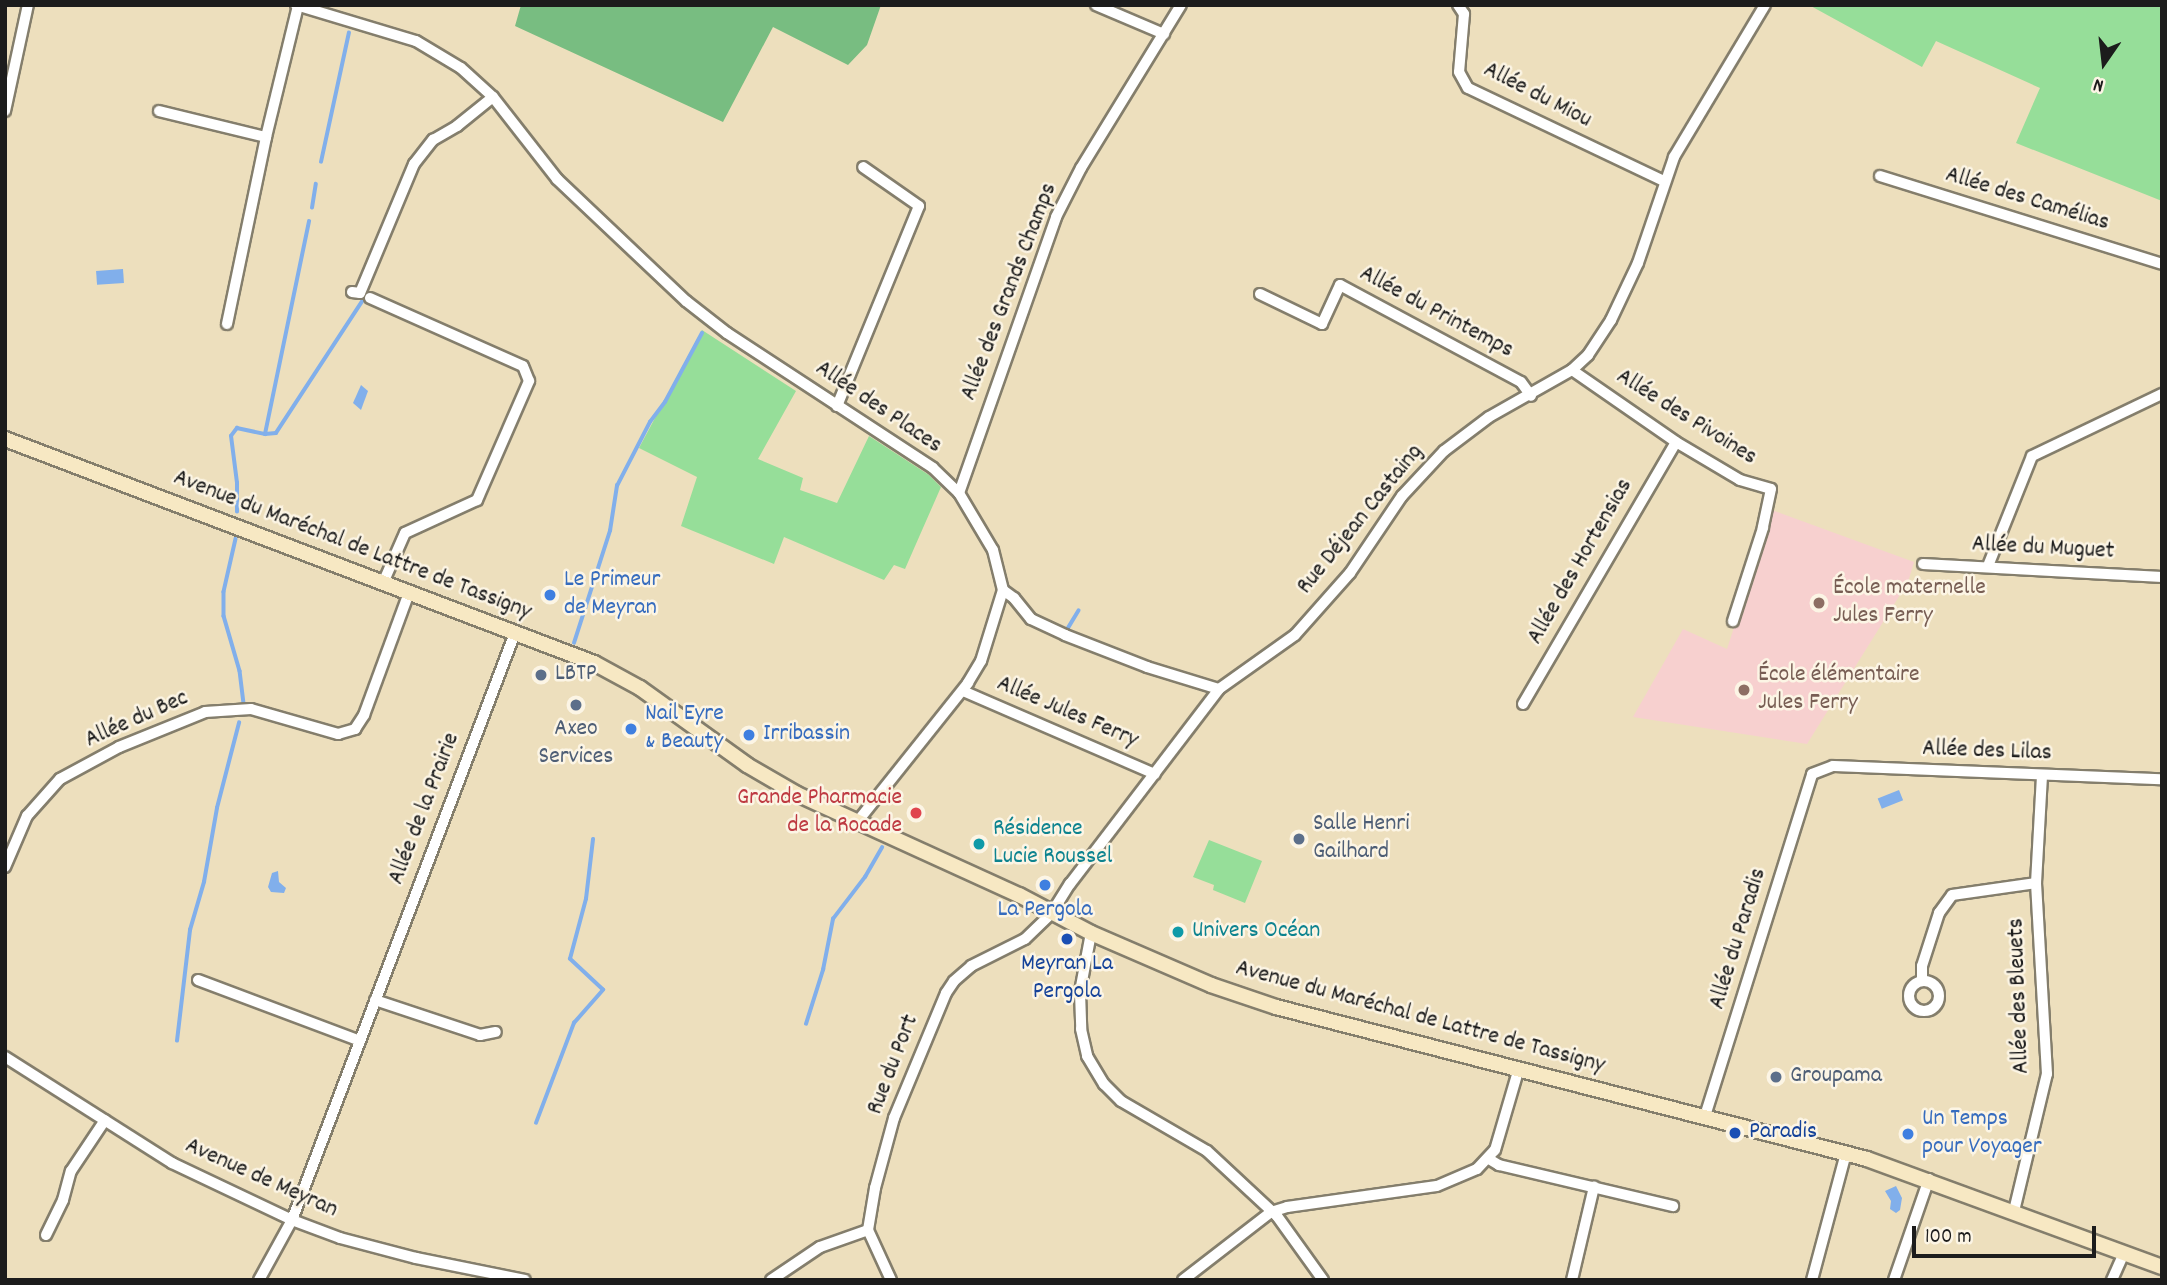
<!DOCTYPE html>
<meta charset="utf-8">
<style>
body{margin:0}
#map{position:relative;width:2167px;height:1285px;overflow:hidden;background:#eddfbd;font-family:Dekko,sans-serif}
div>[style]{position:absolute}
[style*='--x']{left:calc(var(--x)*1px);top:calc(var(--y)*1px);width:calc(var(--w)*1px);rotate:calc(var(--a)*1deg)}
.built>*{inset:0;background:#f7d0cf}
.green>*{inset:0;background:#96de99}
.forest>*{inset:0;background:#78bd81}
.water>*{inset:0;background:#81afeb;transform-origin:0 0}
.stream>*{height:3.5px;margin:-1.75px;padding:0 1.75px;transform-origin:1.75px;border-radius:1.75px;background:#81afeb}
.roads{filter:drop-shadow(2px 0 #847e6c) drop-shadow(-2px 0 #847e6c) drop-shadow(0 2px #847e6c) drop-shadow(0 -2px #847e6c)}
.minor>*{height:10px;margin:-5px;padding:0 5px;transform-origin:5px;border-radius:5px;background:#fff}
.minor>.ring{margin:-5px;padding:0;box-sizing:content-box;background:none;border:10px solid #fff;border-radius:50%}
.secondary>*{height:14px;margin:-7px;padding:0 7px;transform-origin:7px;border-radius:7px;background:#f7e8c3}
.dots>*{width:19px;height:19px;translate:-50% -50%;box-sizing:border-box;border:4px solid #fcf5e5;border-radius:50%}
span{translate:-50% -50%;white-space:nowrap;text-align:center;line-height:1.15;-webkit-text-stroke:5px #fcf5e5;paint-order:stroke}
.street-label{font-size:24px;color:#1c1c1c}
.shop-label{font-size:24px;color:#366cbe}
.left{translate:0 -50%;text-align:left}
.education-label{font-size:24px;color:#785e54}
.service-label{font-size:24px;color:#4e5e75}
.health-label{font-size:24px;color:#be3a42}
.right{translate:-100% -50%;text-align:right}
.culture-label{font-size:24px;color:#0d838f}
.transit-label{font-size:24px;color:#164399}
.frame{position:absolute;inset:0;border:7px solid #1c1c1c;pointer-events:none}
.north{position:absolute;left:2069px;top:28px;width:70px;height:70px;-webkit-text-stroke:5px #fcf5e5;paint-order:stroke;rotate:194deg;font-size:19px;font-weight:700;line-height:28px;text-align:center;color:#1c1c1c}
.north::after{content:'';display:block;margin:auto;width:24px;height:32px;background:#1c1c1c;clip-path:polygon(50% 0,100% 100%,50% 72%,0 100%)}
.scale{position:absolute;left:1912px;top:1226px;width:184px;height:32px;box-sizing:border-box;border:4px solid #1c1c1c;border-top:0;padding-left:9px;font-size:21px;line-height:24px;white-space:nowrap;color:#1c1c1c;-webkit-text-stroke:5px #fcf5e5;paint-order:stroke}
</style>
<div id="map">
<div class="built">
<div style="clip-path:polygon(1772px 510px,1914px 562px,1908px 582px,1807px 744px,1633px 717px,1683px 629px,1727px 649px)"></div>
</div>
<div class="green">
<div style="clip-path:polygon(1809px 5px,2162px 5px,2162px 201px,2016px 143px,2040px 88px,1936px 41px,1922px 67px)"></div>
<div style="clip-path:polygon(702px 330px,796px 391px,758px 459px,803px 478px,800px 490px,837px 503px,869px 436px,929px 475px,941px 487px,905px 569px,894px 565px,884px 580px,784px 537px,774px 564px,681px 526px,697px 477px,639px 448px)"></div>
<div style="clip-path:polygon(1209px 840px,1262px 861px,1245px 903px,1213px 890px,1214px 885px,1193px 877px)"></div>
</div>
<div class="forest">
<div style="clip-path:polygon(521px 5px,881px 5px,867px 45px,848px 65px,773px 27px,723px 122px,515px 26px)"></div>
</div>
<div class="water">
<div style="left:123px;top:269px;width:14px;height:27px;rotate:86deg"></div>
<div style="clip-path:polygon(361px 385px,368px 391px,361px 410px,353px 403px)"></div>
<div style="left:1899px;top:790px;width:11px;height:23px;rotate:68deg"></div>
<div style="clip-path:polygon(278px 871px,279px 882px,286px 888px,284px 893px,271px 892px,268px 887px,272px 873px)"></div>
<div style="clip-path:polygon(1896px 1186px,1902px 1198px,1900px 1210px,1896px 1213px,1890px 1209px,1891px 1201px,1885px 1191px)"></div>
</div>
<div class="stream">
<div style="--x:321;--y:162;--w:132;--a:-77.8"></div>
<div style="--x:312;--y:208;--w:24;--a:-81"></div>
<div style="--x:265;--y:434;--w:217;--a:-78.3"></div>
<div style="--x:237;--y:512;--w:29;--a:-90"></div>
<div style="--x:237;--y:483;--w:47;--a:-97.3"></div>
<div style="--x:231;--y:436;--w:10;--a:-53"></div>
<div style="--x:237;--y:428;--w:29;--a:12"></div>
<div style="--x:265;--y:434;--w:11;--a:-5"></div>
<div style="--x:276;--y:433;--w:159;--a:-56.8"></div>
<div style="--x:236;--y:539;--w:54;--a:102.8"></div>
<div style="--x:224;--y:592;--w:24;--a:90"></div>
<div style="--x:224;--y:616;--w:57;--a:73.8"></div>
<div style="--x:240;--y:671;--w:31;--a:83"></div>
<div style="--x:1065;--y:633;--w:26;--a:-59"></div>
<div style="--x:574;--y:643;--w:118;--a:-72.2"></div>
<div style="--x:610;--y:531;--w:46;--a:-81.2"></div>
<div style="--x:617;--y:486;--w:72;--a:-62.7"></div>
<div style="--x:650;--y:422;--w:25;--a:-53"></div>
<div style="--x:665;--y:402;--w:78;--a:-61.8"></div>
<div style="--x:806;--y:1024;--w:57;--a:-72.5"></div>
<div style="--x:823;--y:970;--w:52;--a:-78.9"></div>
<div style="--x:833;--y:919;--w:53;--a:-52.7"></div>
<div style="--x:865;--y:877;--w:34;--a:-60"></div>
<div style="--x:177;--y:1041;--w:112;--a:-83.3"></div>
<div style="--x:190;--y:930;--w:50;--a:-73.7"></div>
<div style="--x:204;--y:882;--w:75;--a:-80"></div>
<div style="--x:217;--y:808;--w:88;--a:-75.5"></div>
<div style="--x:536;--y:1123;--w:107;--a:-69.2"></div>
<div style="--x:574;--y:1023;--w:44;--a:-48.7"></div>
<div style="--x:603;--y:990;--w:45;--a:-136.8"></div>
<div style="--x:570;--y:959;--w:62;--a:-75.1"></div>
<div style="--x:586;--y:899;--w:60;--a:-83.3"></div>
</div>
<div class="roads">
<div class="minor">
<div style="--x:296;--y:5;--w:125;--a:16.7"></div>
<div style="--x:416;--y:41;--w:52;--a:31"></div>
<div style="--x:461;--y:68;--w:43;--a:42.2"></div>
<div style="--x:493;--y:97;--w:104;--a:52"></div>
<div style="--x:557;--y:179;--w:178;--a:43.4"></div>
<div style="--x:686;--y:301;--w:52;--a:38"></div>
<div style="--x:727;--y:333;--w:246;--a:33.2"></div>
<div style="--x:933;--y:468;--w:36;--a:44"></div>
<div style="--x:959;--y:493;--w:66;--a:59.2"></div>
<div style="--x:993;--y:550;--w:41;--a:76"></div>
<div style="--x:1003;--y:590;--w:74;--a:107.2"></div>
<div style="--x:981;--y:661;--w:26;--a:121"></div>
<div style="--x:968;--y:683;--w:178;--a:128.6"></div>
<div style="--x:1096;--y:5;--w:74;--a:23.1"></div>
<div style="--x:1458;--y:5;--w:11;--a:56"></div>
<div style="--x:1464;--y:14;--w:58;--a:94.9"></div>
<div style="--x:1459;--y:72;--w:18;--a:61"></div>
<div style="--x:1468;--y:88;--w:217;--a:25.4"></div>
<div style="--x:5;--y:111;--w:108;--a:-77.8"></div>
<div style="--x:159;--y:111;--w:110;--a:13.7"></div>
<div style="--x:1880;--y:176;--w:295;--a:17.3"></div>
<div style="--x:352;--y:292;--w:8;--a:7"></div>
<div style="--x:360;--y:293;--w:140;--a:-67.3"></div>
<div style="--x:414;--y:164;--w:31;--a:-52"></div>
<div style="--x:433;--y:140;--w:28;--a:-30"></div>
<div style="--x:457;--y:126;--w:46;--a:-38.9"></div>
<div style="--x:1260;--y:294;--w:69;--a:25.8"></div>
<div style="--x:1322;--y:324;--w:43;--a:-65.2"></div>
<div style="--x:1340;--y:285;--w:205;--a:28.2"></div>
<div style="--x:1521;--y:382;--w:17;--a:54"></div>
<div style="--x:370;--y:298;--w:167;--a:24"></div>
<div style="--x:523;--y:366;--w:16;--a:68"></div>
<div style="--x:529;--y:381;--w:130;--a:113.6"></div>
<div style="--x:477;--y:500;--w:79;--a:155.4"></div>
<div style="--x:405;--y:533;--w:55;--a:113.7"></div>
<div style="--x:227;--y:324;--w:191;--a:-78.2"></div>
<div style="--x:266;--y:137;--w:135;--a:-76.3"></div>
<div style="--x:1572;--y:370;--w:126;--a:34.7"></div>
<div style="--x:1676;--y:442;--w:74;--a:30.7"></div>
<div style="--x:1740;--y:480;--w:32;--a:16"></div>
<div style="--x:1771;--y:489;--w:40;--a:102"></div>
<div style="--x:1763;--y:528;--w:98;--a:107.9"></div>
<div style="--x:837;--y:406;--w:216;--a:-67.7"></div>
<div style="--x:919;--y:206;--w:68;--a:-145.1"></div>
<div style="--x:959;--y:493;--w:293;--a:-70.6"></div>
<div style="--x:1056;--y:217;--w:55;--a:-63"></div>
<div style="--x:1081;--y:168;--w:191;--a:-58.5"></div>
<div style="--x:1923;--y:564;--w:239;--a:3.1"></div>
<div style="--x:1988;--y:566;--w:118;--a:-68.2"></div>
<div style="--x:2032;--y:456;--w:144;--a:-25.5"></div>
<div style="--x:1003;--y:590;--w:14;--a:36"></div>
<div style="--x:1014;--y:598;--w:27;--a:51"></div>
<div style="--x:1031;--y:619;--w:38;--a:25"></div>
<div style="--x:1065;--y:635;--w:88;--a:21.3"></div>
<div style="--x:1147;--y:667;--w:75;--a:17"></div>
<div style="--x:963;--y:691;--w:209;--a:23.4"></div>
<div style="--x:1523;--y:704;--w:303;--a:-59.7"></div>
<div style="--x:5;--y:867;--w:56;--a:-66.7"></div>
<div style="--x:27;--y:816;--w:50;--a:-48.3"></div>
<div style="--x:60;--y:779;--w:67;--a:-28.5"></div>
<div style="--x:119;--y:747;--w:93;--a:-22.1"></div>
<div style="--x:205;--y:712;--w:46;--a:-3.7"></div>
<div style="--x:251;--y:709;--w:91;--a:16"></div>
<div style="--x:338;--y:734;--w:18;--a:-16"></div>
<div style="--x:355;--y:729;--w:17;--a:-57"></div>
<div style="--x:364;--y:715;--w:130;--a:-69.8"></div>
<div style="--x:1091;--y:933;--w:60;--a:100.6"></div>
<div style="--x:1080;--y:992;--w:37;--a:88"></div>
<div style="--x:1081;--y:1029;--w:28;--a:77"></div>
<div style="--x:1087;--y:1056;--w:33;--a:59"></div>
<div style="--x:1104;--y:1084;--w:24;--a:45"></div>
<div style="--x:1121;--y:1101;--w:99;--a:30.2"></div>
<div style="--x:1207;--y:1151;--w:96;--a:42.9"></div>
<div style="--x:1277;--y:1216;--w:79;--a:54.3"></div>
<div style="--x:198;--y:980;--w:173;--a:20.6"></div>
<div class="ring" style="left:1909px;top:981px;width:20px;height:20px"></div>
<div style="--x:1922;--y:981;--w:15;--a:-90"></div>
<div style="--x:1922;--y:966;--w:56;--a:-72.2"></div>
<div style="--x:1939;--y:913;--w:22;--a:-54"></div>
<div style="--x:1952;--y:895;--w:85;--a:-8.1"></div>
<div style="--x:375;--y:1000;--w:111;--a:18.4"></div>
<div style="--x:480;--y:1035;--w:16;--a:-11"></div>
<div style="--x:5;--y:1057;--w:198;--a:32.4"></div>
<div style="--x:172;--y:1163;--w:133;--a:25.4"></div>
<div style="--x:292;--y:1220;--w:51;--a:20.6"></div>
<div style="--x:340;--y:1238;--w:79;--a:14.7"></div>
<div style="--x:416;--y:1258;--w:111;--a:11.4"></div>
<div style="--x:1705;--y:1116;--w:358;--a:-72.6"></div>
<div style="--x:1812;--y:774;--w:22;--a:-21"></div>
<div style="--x:1833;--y:766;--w:329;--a:2.3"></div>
<div style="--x:1489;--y:1159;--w:12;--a:31"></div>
<div style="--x:1499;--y:1165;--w:179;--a:13.3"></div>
<div style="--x:2014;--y:1211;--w:141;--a:-76.5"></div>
<div style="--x:2047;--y:1074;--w:191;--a:-93.3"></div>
<div style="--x:2036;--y:883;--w:108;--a:-86.8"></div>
<div style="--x:46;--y:1235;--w:39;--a:-64"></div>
<div style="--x:63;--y:1200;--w:30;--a:-75"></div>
<div style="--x:71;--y:1171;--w:61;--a:-56.3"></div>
<div style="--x:259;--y:1280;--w:68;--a:-61.2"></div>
<div style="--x:292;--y:1220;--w:628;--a:-69.2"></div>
<div style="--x:771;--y:1280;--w:59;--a:-34"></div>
<div style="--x:820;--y:1247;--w:51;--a:-19.5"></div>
<div style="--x:891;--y:1280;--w:55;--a:-114.7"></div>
<div style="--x:868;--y:1230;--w:43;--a:-80.5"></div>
<div style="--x:875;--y:1188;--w:73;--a:-74.8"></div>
<div style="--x:894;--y:1118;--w:135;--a:-67.4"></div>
<div style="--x:946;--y:993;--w:14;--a:-56"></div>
<div style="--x:954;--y:981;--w:23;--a:-41"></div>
<div style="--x:971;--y:966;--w:60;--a:-26.6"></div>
<div style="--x:1025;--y:939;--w:36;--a:-44"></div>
<div style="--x:1051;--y:914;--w:36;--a:-58"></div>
<div style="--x:1070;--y:884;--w:245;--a:-52.6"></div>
<div style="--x:1219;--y:689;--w:93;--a:-35.4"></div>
<div style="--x:1295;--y:635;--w:83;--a:-48.4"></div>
<div style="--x:1350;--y:573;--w:93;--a:-56"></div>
<div style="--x:1402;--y:496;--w:62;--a:-47"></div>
<div style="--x:1444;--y:451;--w:56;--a:-37.1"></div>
<div style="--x:1489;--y:417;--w:95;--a:-29.5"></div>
<div style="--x:1572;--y:370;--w:22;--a:-43"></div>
<div style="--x:1588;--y:355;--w:42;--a:-56.7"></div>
<div style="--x:1611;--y:320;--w:63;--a:-64.7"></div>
<div style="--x:1638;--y:263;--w:112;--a:-71.2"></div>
<div style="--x:1674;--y:157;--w:177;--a:-59.1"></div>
<div style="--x:1183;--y:1280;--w:111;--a:-37.7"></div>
<div style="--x:1271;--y:1212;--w:17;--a:-17"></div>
<div style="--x:1287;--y:1207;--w:151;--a:-8"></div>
<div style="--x:1437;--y:1186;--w:43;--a:-23"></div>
<div style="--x:1477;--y:1169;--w:26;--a:-47"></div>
<div style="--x:1495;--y:1150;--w:85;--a:-73.7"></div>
<div style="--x:1572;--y:1280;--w:96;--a:-76.7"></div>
<div style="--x:1812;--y:1280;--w:131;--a:-75"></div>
<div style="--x:1894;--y:1280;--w:107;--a:-70.9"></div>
<div style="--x:2112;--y:1280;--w:30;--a:-66"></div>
</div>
<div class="secondary">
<div style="--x:5;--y:439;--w:630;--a:20.82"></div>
<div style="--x:594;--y:663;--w:52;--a:28.5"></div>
<div style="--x:640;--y:688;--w:132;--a:35.7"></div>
<div style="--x:747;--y:765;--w:58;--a:30.1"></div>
<div style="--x:797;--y:794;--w:244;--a:24.5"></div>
<div style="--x:1019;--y:895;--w:81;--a:27.8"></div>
<div style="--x:1091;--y:933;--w:131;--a:23.4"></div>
<div style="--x:1211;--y:985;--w:69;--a:18.7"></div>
<div style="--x:1276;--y:1007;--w:610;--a:14.42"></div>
<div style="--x:1867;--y:1159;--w:314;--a:20.1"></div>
</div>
</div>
<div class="dots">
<div style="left:550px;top:595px;background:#3f7fe0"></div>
<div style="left:1819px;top:603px;background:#8d6e63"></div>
<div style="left:541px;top:675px;background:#5c6f8a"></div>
<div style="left:1744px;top:690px;background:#8d6e63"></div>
<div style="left:576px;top:705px;background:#5c6f8a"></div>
<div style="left:631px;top:729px;background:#3f7fe0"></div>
<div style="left:749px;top:735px;background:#3f7fe0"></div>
<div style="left:916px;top:813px;background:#e0444e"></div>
<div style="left:1299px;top:839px;background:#5c6f8a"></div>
<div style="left:979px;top:844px;background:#0f9aa8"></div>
<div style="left:1045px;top:885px;background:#3f7fe0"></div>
<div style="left:1178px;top:932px;background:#0f9aa8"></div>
<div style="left:1067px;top:939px;background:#1a4fb4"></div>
<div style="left:1776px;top:1077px;background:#5c6f8a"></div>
<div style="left:1735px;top:1133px;background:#1a4fb4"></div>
<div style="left:1908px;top:1134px;background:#3f7fe0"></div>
</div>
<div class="street-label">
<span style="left:1537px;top:96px;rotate:27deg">Allée du Miou</span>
<span style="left:2027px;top:200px;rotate:17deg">Allée des Camélias</span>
<span style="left:1010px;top:292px;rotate:-69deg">Allée des Grands Champs</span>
<span style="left:1436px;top:313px;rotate:28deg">Allée du Printemps</span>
<span style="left:878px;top:408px;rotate:34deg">Allée des Places</span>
<span style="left:1686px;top:418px;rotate:32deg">Allée des Pivoines</span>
<span style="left:1361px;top:520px;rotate:-51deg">Rue Déjean Castaing</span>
<span style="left:352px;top:546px;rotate:21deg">Avenue du Maréchal de Lattre de Tassigny</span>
<span style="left:2043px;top:549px;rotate:3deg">Allée du Muguet</span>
<span style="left:1581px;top:562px;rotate:-60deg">Allée des Hortensias</span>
<span style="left:1067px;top:713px;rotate:23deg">Allée Jules Ferry</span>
<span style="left:137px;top:720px;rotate:-24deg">Allée du Bec</span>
<span style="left:1987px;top:752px;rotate:2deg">Allée des Lilas</span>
<span style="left:425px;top:809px;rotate:-69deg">Allée de la Prairie</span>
<span style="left:1739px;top:939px;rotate:-73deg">Allée du Paradis</span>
<span style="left:2020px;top:996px;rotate:-92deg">Allée des Bleuets</span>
<span style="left:1420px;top:1018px;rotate:15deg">Avenue du Maréchal de Lattre de Tassigny</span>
<span style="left:894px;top:1065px;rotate:-69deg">Rue du Port</span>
<span style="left:261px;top:1179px;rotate:24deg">Avenue de Meyran</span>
</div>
<div class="shop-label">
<span class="left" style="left:564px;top:595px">Le Primeur<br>de Meyran</span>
<span class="left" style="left:645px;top:729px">Nail Eyre<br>&amp; Beauty</span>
<span class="left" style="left:763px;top:735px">Irribassin</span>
<span style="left:1045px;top:911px">La Pergola</span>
<span class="left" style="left:1922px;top:1134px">Un Temps<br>pour Voyager</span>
</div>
<div class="education-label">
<span class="left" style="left:1833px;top:603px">École maternelle<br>Jules Ferry</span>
<span class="left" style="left:1758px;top:690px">École élémentaire<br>Jules Ferry</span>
</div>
<div class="service-label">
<span class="left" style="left:555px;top:675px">LBTP</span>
<span style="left:576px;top:744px">Axeo<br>Services</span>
<span class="left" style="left:1313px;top:839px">Salle Henri<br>Gailhard</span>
<span class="left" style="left:1790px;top:1077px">Groupama</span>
</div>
<div class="health-label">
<span class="right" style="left:902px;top:813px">Grande Pharmacie<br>de la Rocade</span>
</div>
<div class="culture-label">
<span class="left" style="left:993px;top:844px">Résidence<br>Lucie Roussel</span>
<span class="left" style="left:1192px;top:932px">Univers Océan</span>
</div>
<div class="transit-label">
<span style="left:1067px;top:979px">Meyran La<br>Pergola</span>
<span class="left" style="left:1749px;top:1133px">Paradis</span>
</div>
<div class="frame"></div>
<div class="north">N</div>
<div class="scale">100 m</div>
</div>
